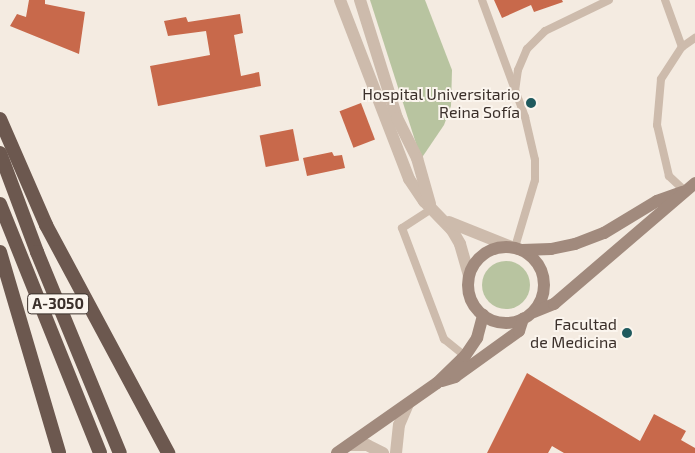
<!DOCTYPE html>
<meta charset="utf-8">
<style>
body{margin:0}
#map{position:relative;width:695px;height:453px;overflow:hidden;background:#f4ebe1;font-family:"Exo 2",sans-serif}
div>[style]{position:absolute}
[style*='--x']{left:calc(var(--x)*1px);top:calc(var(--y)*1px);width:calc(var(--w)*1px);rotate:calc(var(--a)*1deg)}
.green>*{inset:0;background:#b8c4a0}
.round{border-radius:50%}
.building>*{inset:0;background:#c8694b;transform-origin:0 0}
.service>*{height:8px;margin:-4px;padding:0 4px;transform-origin:4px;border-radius:4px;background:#cdbbac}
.minor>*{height:12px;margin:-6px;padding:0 6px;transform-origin:6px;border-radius:6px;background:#cdbbac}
.tertiary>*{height:12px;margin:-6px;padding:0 6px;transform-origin:6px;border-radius:6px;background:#cdbbac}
.secondary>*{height:12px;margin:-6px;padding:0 6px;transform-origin:6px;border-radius:6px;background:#a18a7d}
.secondary>.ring{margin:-6px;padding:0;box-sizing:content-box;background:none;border:12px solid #a18a7d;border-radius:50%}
.trunk>*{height:14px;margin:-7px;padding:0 7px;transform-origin:7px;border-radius:7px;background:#6c584f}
.dots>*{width:14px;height:14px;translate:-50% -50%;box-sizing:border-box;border:2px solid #fbf5ee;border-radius:50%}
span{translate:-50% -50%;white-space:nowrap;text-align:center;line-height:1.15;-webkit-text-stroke:4px #fbf5ee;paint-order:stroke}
.shield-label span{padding:1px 4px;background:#fbf5ee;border:1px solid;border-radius:4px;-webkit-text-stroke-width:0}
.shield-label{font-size:15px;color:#3b302b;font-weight:700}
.poi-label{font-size:16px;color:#3b302b}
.right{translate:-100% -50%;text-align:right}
</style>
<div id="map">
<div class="green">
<div style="clip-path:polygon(370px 0,425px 0,452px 70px,451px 106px,444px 125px,421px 159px)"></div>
<div class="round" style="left:482px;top:261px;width:48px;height:48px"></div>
</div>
<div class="building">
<div style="clip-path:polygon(29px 0,45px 0,45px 4px,85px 12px,79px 54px,10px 26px,17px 14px,26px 17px)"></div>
<div style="clip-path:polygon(494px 0,562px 0,563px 2px,534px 12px,531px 5px,502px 18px)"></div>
<div style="clip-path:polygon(240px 14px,243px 33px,234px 35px,241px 76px,259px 72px,261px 86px,158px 106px,150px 66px,210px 55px,206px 31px,168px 36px,164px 21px,186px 17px,188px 22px)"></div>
<div style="left:361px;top:103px;width:39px;height:23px;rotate:69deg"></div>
<div style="left:293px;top:129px;width:32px;height:34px;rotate:79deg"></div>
<div style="clip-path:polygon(332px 152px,334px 156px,342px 155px,345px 168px,307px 176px,303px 158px)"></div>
<div style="clip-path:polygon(527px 373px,640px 441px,654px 414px,686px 431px,681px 440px,695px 448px,695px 453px,564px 453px,552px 446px,548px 453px,487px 453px)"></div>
</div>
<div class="service">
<div style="--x:482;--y:0;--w:125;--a:69.8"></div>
<div style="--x:525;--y:117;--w:44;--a:76.9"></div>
<div style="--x:535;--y:160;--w:20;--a:90"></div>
<div style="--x:535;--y:180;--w:70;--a:106.6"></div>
<div style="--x:665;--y:0;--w:50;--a:70.1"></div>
<div style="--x:515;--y:91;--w:21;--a:-82"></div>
<div style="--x:518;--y:70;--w:23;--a:-67"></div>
<div style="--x:527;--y:49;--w:25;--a:-45"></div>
<div style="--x:545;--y:31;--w:71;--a:-25.8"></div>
<div style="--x:685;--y:191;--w:22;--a:-137"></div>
<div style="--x:669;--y:176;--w:52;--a:-103.2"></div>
<div style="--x:657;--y:125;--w:46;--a:-85"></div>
<div style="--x:661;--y:79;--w:38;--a:-57"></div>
<div style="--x:682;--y:47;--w:16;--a:-35"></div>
<div style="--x:433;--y:208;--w:37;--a:147"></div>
<div style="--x:402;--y:228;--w:119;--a:69.3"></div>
<div style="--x:444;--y:339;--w:27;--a:39"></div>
</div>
<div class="minor">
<div style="--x:349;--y:445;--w:18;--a:0"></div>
<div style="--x:367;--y:445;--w:18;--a:27"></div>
<div style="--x:396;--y:453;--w:28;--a:-84"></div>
<div style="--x:399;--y:425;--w:23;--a:-67"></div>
</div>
<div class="tertiary">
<div style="--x:340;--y:0;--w:192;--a:68.9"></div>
<div style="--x:409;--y:179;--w:27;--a:56"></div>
<div style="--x:424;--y:201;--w:40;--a:46"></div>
<div style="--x:452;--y:230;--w:16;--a:60"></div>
<div style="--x:460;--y:244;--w:32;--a:74"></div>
<div style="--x:360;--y:0;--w:124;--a:72.6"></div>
<div style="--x:397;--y:118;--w:45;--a:63.4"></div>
<div style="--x:417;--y:158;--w:48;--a:74.2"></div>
<div style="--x:449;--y:222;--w:65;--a:21.8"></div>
</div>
<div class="secondary">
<div class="ring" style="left:468px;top:247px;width:64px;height:64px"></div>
<div style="--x:522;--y:250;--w:29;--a:-2"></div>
<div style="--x:551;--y:249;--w:25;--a:-12"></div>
<div style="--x:575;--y:244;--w:31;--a:-21"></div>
<div style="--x:604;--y:233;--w:62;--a:-31.1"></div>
<div style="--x:657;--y:201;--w:27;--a:-20"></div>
<div style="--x:534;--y:312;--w:22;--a:-22"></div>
<div style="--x:554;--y:304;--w:186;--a:-40.6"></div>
<div style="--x:442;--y:381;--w:14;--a:-17"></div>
<div style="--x:455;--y:377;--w:79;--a:-35.7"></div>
<div style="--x:519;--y:331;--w:13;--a:-72"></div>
<div style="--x:337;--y:453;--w:122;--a:-35"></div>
<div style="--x:437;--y:383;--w:39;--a:-44"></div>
<div style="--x:465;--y:356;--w:22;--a:-56"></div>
<div style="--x:477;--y:338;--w:24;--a:-75"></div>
</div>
<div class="trunk">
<div style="--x:0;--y:119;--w:116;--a:66.5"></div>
<div style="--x:46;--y:225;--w:259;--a:61.8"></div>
<div style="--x:0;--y:153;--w:106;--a:69.5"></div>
<div style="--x:37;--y:252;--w:217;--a:67.6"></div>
<div style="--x:0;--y:204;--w:268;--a:68.1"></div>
<div style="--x:0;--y:252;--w:209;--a:73.6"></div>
</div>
<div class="dots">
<div style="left:531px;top:103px;background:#1f5a5e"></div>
<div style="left:627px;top:333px;background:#1f5a5e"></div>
</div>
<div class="shield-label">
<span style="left:58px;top:304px">A-3050</span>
</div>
<div class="poi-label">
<span class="right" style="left:520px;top:103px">Hospital Universitario<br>Reina Sofía</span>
<span class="right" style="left:617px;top:333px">Facultad<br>de Medicina</span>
</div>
</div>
